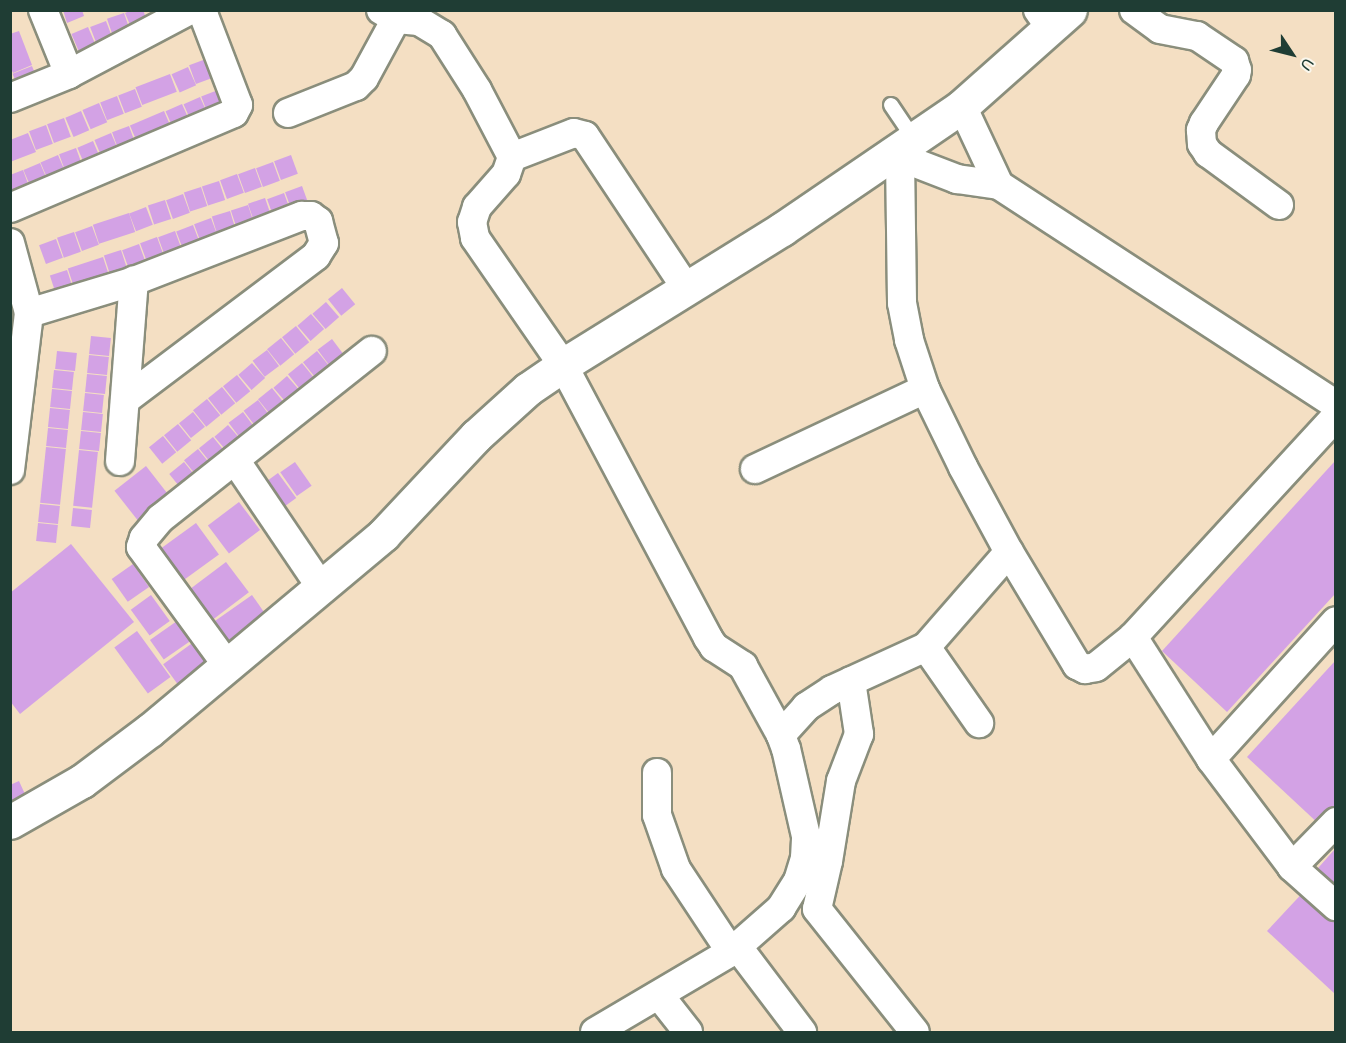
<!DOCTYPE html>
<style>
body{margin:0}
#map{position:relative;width:1346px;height:1043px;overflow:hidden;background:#f4dfc3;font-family:"Comic Neue",sans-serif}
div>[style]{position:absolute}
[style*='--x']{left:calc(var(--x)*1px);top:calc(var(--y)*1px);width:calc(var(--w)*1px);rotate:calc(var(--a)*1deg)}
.building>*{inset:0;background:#d3a2e5;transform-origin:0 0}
.roads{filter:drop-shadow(2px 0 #8a8e7c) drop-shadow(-2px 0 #8a8e7c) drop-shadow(0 2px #8a8e7c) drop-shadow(0 -2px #8a8e7c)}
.lane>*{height:14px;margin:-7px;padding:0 7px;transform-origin:7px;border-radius:7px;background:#fff}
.street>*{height:28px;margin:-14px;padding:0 14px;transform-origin:14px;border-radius:14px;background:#fff}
.secondary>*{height:33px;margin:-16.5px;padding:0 16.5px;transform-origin:16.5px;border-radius:16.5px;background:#fff}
span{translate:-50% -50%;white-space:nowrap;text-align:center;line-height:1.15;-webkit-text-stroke:6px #fbf7ec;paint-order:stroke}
.frame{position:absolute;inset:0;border:12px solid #1f3d34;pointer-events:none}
.north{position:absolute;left:1262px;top:24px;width:60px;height:60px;-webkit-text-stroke:4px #fbf7ec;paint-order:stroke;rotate:125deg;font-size:16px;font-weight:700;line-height:24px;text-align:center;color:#1f3d34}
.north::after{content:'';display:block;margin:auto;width:21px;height:27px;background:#1f3d34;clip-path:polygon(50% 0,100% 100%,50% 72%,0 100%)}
</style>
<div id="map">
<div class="building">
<div style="clip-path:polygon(63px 10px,82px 10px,84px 16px,67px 23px)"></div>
<div style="clip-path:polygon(132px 10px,143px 10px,149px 26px,133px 32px,125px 13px)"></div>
<div style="left:124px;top:13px;width:21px;height:18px;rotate:71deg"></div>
<div style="left:106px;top:21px;width:19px;height:17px;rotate:69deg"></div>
<div style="left:88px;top:27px;width:21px;height:18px;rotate:67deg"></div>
<div style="clip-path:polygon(19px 31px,32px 65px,13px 73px,10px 66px,10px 34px)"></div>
<div style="left:206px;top:59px;width:20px;height:18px;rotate:70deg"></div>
<div style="left:32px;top:66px;width:18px;height:21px;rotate:68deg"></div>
<div style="left:188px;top:67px;width:20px;height:18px;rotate:66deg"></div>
<div style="left:170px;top:74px;width:19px;height:37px;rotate:69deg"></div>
<div style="left:135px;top:89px;width:19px;height:18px;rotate:69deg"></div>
<div style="left:218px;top:90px;width:19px;height:18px;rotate:69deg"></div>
<div style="left:117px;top:96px;width:19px;height:18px;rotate:69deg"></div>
<div style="left:200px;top:97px;width:20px;height:18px;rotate:66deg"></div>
<div style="left:99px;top:103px;width:21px;height:18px;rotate:67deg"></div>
<div style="left:182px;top:104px;width:20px;height:18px;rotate:66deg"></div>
<div style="left:81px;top:111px;width:21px;height:17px;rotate:67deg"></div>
<div style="left:164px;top:111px;width:21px;height:37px;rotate:67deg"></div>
<div style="left:64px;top:118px;width:20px;height:18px;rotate:70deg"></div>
<div style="left:46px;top:125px;width:20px;height:18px;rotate:70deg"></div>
<div style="left:129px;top:126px;width:20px;height:18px;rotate:70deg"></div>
<div style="clip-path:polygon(28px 133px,36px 152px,10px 162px,10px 140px)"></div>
<div style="left:111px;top:133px;width:21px;height:18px;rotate:67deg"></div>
<div style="left:93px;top:141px;width:21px;height:17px;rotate:67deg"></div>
<div style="left:76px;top:148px;width:20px;height:18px;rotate:70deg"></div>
<div style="left:58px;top:155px;width:21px;height:19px;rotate:67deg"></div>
<div style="left:291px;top:155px;width:20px;height:18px;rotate:70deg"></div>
<div style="left:273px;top:162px;width:20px;height:18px;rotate:70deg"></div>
<div style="left:40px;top:163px;width:21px;height:18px;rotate:67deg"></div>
<div style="left:255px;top:168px;width:20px;height:18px;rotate:70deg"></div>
<div style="clip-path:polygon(23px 170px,30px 189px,13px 196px,10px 175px)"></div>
<div style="left:237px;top:174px;width:20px;height:18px;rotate:70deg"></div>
<div style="left:219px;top:181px;width:20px;height:18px;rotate:72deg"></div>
<div style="left:302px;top:186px;width:20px;height:18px;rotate:70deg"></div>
<div style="left:201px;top:187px;width:20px;height:18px;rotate:72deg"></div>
<div style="left:284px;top:193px;width:20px;height:18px;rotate:70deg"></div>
<div style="left:183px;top:194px;width:20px;height:18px;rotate:70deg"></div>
<div style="left:265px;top:198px;width:21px;height:18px;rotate:71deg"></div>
<div style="left:165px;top:200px;width:20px;height:18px;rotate:72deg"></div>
<div style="left:248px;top:205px;width:20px;height:18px;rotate:72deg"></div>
<div style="left:146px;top:207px;width:19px;height:18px;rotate:69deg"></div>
<div style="left:230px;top:211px;width:21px;height:19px;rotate:73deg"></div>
<div style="left:129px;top:213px;width:20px;height:38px;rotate:72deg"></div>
<div style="left:211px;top:218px;width:20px;height:18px;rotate:70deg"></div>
<div style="left:193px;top:225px;width:19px;height:18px;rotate:69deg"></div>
<div style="left:92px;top:226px;width:20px;height:18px;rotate:70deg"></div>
<div style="left:175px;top:231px;width:20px;height:18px;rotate:70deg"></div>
<div style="left:74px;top:232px;width:21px;height:18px;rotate:71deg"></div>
<div style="left:157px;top:237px;width:20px;height:18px;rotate:70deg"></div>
<div style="left:56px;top:239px;width:20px;height:18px;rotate:70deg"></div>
<div style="left:139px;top:244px;width:20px;height:18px;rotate:70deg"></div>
<div style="left:121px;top:250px;width:20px;height:18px;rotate:72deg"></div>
<div style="left:103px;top:257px;width:20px;height:37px;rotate:72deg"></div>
<div style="left:67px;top:270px;width:20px;height:18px;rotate:72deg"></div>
<div style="left:342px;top:288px;width:21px;height:18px;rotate:51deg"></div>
<div style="left:326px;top:302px;width:20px;height:18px;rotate:49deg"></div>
<div style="left:311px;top:314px;width:20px;height:18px;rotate:49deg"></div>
<div style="left:296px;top:326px;width:21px;height:18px;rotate:51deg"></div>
<div style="left:91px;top:336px;width:20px;height:18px;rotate:6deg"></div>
<div style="left:281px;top:338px;width:21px;height:18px;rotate:51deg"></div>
<div style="left:332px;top:339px;width:20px;height:18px;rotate:53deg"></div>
<div style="left:267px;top:350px;width:20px;height:18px;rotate:53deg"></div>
<div style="left:57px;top:351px;width:20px;height:18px;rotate:6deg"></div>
<div style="left:317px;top:351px;width:21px;height:18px;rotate:51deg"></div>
<div style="left:89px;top:355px;width:20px;height:18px;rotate:6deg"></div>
<div style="left:252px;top:363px;width:20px;height:18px;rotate:49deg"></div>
<div style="left:302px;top:363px;width:21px;height:18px;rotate:51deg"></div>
<div style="left:54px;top:370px;width:20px;height:18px;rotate:6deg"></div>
<div style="left:87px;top:374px;width:20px;height:18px;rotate:6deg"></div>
<div style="left:237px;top:375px;width:21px;height:18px;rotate:51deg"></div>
<div style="left:287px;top:376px;width:20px;height:18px;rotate:49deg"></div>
<div style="left:222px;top:387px;width:21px;height:18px;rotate:51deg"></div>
<div style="left:272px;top:388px;width:21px;height:18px;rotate:51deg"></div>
<div style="left:52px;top:389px;width:20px;height:18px;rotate:6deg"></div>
<div style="left:85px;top:393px;width:19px;height:18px;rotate:6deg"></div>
<div style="left:207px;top:399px;width:21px;height:18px;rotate:51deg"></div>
<div style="left:258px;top:400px;width:20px;height:18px;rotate:53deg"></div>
<div style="left:50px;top:408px;width:20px;height:19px;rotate:6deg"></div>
<div style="left:83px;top:412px;width:20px;height:18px;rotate:6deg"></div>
<div style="left:193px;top:412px;width:19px;height:18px;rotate:51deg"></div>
<div style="left:243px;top:412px;width:20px;height:18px;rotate:53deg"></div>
<div style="left:178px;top:424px;width:21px;height:18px;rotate:51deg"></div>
<div style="left:228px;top:425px;width:20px;height:18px;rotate:49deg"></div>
<div style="left:48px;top:428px;width:20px;height:18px;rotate:6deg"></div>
<div style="left:81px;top:431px;width:20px;height:18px;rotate:6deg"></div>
<div style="left:163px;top:436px;width:21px;height:18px;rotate:51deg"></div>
<div style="left:213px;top:437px;width:21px;height:18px;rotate:51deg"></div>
<div style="left:46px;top:447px;width:20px;height:56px;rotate:6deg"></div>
<div style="left:198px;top:449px;width:21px;height:18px;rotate:51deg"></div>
<div style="left:79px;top:450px;width:19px;height:56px;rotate:6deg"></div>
<div style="clip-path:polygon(1335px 461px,1335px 594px,1227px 712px,1162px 651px)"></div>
<div style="left:184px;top:462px;width:19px;height:19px;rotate:51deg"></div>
<div style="left:295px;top:462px;width:29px;height:18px;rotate:55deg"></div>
<div style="left:146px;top:466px;width:44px;height:40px;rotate:52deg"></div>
<div style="left:278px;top:473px;width:31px;height:17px;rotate:54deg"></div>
<div style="left:239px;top:502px;width:35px;height:39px;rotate:53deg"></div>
<div style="left:40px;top:504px;width:20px;height:18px;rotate:6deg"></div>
<div style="left:73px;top:508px;width:19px;height:18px;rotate:6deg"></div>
<div style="left:38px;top:523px;width:20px;height:18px;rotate:6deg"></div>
<div style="left:196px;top:523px;width:39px;height:43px;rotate:54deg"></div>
<div style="clip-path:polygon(71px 544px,134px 622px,20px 714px,10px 701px,10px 593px)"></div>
<div style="left:226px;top:562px;width:38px;height:47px;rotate:53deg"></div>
<div style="left:133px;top:564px;width:28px;height:26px;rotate:55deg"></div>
<div style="left:151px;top:595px;width:32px;height:25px;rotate:54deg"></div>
<div style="left:252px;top:595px;width:29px;height:57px;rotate:55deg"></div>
<div style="left:177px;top:621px;width:24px;height:33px;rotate:55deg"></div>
<div style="left:137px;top:631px;width:57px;height:28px;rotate:54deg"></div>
<div style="left:202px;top:636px;width:29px;height:48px;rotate:54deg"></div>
<div style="clip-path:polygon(1335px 661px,1335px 810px,1321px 826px,1247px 757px)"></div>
<div style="clip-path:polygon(19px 781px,29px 803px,10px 811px,10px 785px)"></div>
<div style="clip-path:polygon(1335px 849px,1335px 898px,1311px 876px)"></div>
<div style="clip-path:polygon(1309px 886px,1335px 911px,1335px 994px,1267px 931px)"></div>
</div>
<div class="roads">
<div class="lane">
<div style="--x:891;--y:105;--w:40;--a:56"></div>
</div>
<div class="street">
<div style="--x:381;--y:10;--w:17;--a:31"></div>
<div style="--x:396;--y:19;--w:23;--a:5"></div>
<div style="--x:419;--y:21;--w:27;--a:31"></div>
<div style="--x:442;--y:35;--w:65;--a:57.5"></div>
<div style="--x:477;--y:90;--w:76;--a:62.4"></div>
<div style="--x:512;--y:157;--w:18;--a:109"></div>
<div style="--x:506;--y:174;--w:44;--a:131.3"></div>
<div style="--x:477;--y:207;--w:16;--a:108"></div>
<div style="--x:472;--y:222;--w:16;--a:79"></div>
<div style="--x:475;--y:238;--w:155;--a:55.3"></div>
<div style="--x:563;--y:365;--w:309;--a:62"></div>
<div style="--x:708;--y:638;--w:11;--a:56"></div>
<div style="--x:714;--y:647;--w:35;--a:33"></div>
<div style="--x:743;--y:666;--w:79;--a:61.2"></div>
<div style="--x:1038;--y:10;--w:21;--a:55"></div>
<div style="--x:1134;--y:10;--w:32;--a:36"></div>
<div style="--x:1160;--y:29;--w:38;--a:11"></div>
<div style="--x:1197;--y:36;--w:45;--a:34"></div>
<div style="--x:1234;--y:61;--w:9;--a:72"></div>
<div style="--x:1237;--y:70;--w:5;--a:101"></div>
<div style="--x:1236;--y:75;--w:58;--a:123.7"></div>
<div style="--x:1204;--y:123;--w:8;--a:113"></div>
<div style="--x:1201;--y:130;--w:14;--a:86"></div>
<div style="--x:1202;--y:144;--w:11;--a:56"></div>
<div style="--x:1208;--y:153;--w:88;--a:36.2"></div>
<div style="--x:69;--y:74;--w:137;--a:-27.9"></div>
<div style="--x:10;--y:98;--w:64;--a:-22.1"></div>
<div style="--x:69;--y:74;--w:69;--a:-112.1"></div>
<div style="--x:962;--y:106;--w:87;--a:64.9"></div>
<div style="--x:288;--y:113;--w:73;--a:-21.7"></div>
<div style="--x:356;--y:86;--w:11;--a:-45"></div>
<div style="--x:364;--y:78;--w:67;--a:-61.5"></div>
<div style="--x:892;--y:154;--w:70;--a:21"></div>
<div style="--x:957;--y:179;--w:42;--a:8.1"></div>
<div style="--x:999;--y:185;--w:402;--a:33.1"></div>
<div style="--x:512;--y:157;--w:66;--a:-21.2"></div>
<div style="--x:574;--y:133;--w:11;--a:15"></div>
<div style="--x:585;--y:136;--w:182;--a:56.4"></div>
<div style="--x:900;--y:158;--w:145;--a:89.2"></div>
<div style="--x:902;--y:303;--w:38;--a:79"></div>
<div style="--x:909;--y:340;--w:52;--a:71.9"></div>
<div style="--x:925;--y:389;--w:87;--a:64"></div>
<div style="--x:963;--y:467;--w:97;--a:61.6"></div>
<div style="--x:1009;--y:552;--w:132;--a:59"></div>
<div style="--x:1077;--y:665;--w:9;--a:27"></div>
<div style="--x:1085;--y:669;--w:11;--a:-10"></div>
<div style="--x:1096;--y:667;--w:48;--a:-39"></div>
<div style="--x:1133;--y:637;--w:300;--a:-47.4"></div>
<div style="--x:10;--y:208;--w:243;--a:-23"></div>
<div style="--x:234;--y:113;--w:9;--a:-63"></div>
<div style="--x:238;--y:105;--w:95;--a:-110.9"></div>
<div style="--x:204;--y:16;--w:7;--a:-124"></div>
<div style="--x:10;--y:243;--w:73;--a:74.8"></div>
<div style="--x:29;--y:313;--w:110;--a:-16.9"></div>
<div style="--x:134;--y:281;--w:180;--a:-21.2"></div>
<div style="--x:302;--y:216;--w:9;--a:0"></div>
<div style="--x:311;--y:216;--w:9;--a:36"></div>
<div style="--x:318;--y:221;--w:23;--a:75"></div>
<div style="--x:324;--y:243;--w:15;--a:122"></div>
<div style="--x:316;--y:256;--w:238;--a:143"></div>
<div style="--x:235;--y:460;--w:153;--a:55.9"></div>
<div style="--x:120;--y:461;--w:181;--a:-85.6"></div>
<div style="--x:755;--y:469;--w:188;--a:-25.2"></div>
<div style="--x:10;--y:470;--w:158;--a:-83.1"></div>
<div style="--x:1133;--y:637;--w:145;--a:57.4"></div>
<div style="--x:1211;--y:759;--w:135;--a:53.1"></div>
<div style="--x:1292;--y:867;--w:59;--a:41.6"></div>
<div style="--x:926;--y:647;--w:93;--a:55.1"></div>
<div style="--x:227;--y:665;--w:146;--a:-126.1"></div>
<div style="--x:141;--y:547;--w:9;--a:-72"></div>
<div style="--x:144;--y:538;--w:26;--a:-50"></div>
<div style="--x:161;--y:518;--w:269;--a:-38.4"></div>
<div style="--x:851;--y:681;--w:54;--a:81.4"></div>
<div style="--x:859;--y:734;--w:50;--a:111"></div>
<div style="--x:841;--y:781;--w:81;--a:99.2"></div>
<div style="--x:828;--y:861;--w:49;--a:102.9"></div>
<div style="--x:817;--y:909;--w:157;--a:51.5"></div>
<div style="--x:1211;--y:759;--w:186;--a:-47.8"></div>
<div style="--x:657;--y:773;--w:42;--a:90"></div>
<div style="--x:657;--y:815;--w:57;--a:70.6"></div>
<div style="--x:676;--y:869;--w:100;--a:56.5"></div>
<div style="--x:1292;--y:867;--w:63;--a:-45.6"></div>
<div style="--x:737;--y:946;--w:108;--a:52.9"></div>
<div style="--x:659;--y:995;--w:47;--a:51.9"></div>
<div style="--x:595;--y:1032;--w:158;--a:-30.5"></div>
<div style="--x:731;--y:952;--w:67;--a:-41.3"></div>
<div style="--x:781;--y:908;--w:32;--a:-58"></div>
<div style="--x:798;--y:881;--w:24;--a:-73"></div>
<div style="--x:805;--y:858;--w:22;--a:-87"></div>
<div style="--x:806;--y:836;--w:89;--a:-102.9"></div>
<div style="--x:786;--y:749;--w:15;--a:-110"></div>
<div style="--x:781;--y:735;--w:38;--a:-48"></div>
<div style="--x:806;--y:707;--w:31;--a:-33"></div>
<div style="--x:832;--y:690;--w:103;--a:-24.6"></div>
<div style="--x:926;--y:647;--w:126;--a:-48.9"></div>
</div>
<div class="secondary">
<div style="--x:10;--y:822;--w:83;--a:-29.7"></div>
<div style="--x:82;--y:781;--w:85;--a:-36.9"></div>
<div style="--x:150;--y:730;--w:304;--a:-39.9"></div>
<div style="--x:383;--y:535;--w:136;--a:-46.8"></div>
<div style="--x:476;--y:436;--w:70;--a:-42.1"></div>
<div style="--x:528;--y:389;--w:42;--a:-34.4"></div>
<div style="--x:563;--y:365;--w:258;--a:-31.8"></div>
<div style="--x:782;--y:229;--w:218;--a:-34.3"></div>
<div style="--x:962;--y:106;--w:144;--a:-41.6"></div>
</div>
</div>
<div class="frame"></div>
<div class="north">U</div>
</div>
